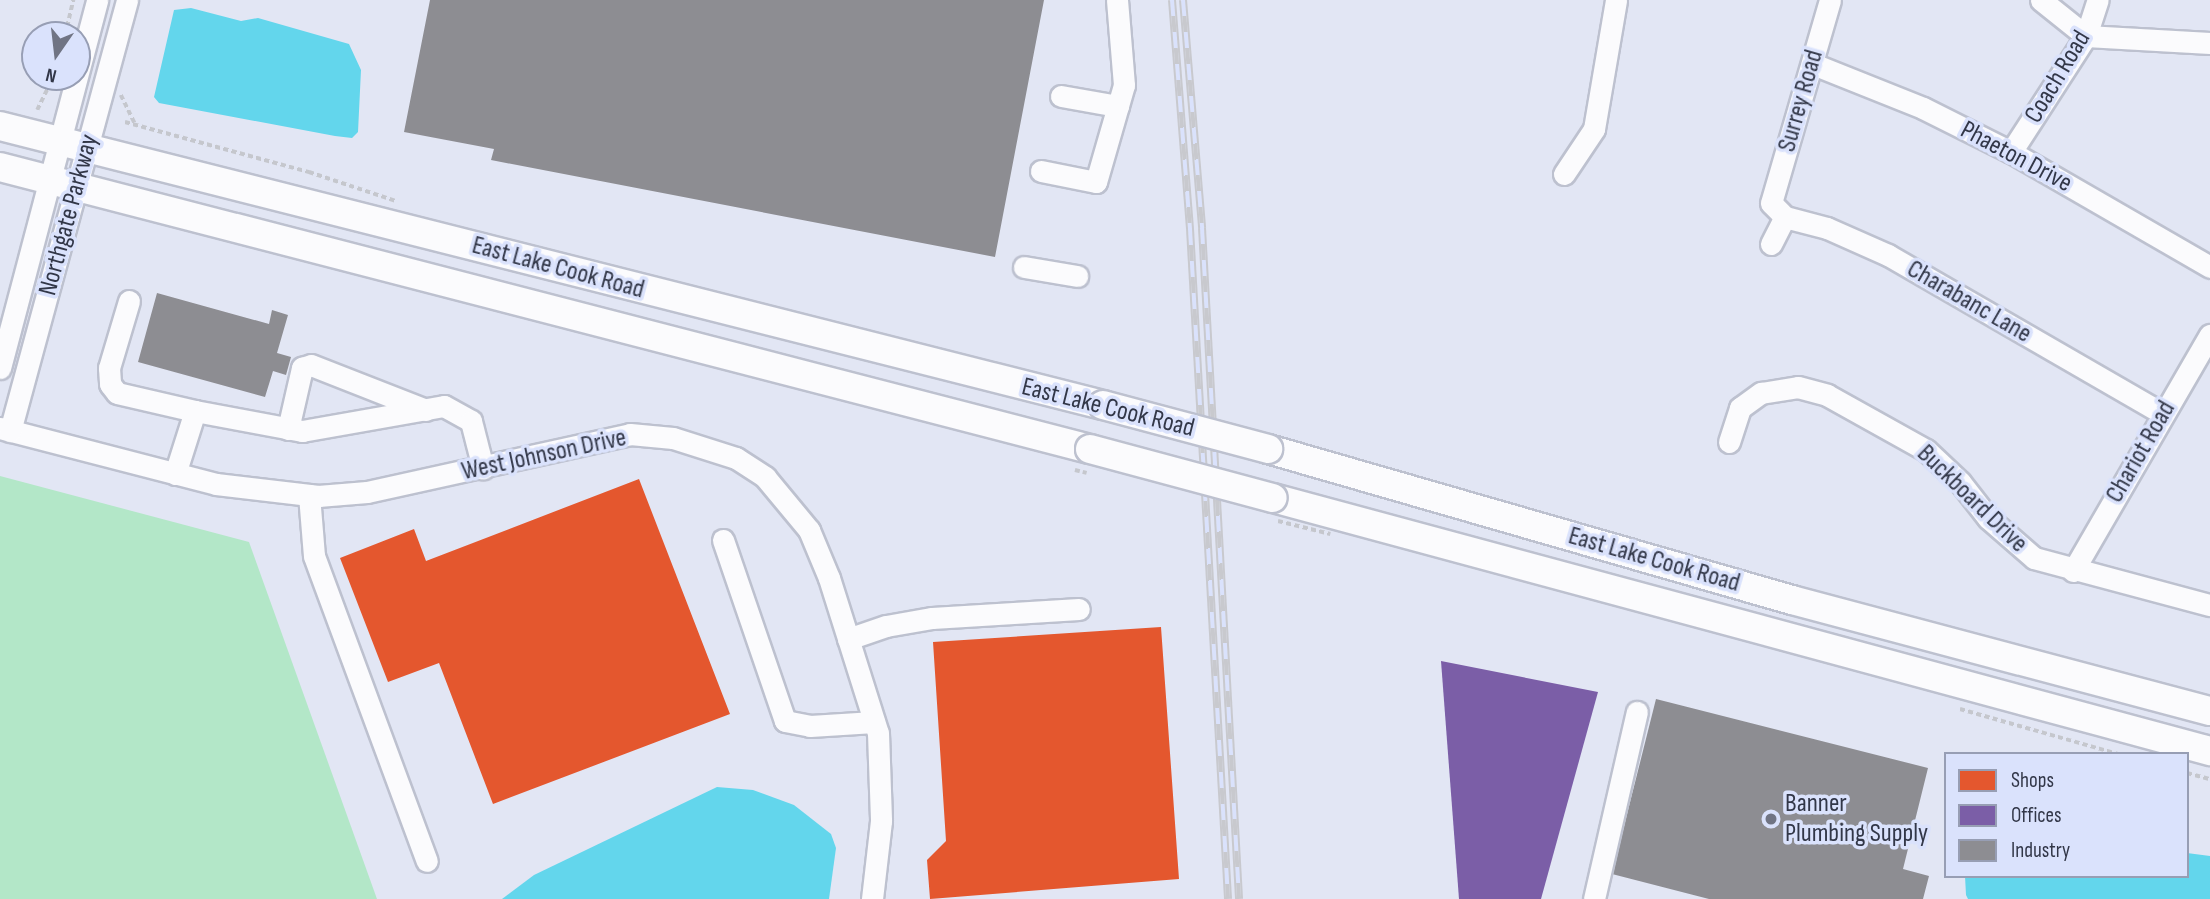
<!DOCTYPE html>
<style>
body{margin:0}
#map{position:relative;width:2210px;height:899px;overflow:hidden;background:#e2e6f4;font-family:"Sofia Sans Condensed",sans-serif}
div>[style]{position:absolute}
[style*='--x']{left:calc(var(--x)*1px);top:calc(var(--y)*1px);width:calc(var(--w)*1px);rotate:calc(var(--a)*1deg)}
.green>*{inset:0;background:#b3e7c8}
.water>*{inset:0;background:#63d6ec}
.shops>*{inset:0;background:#e4572e}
.offices>*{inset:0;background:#7b5ea7}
.industry>*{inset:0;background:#8d8d92}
.path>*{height:3.5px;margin-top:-1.75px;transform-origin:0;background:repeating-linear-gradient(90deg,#c5c7cd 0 5px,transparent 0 8.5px)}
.roads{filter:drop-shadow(2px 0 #bdc1cf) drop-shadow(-2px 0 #bdc1cf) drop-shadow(0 2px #bdc1cf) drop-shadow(0 -2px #bdc1cf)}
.minor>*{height:21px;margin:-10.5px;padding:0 10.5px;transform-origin:10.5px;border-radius:10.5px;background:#fbfbfd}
.major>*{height:28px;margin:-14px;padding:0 14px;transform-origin:14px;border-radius:14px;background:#fbfbfd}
.rail>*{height:8px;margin-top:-4px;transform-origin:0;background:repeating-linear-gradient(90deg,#dae2fc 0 16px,#c8c9ce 0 32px);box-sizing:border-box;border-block:2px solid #c8c9ce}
.path-bridge>*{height:3.5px;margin-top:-1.75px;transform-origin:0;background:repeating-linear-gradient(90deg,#c5c7cd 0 5px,transparent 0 8.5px)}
.bridges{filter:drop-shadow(2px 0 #bdc1cf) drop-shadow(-2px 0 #bdc1cf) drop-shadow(0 2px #bdc1cf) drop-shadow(0 -2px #bdc1cf)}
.major-bridge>*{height:28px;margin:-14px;padding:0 14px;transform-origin:14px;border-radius:14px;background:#fbfbfd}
.dots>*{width:19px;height:19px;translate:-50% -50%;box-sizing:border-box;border:4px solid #dae2fc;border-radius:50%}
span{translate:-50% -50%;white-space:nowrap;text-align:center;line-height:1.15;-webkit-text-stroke:7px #dae2fc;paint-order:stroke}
.street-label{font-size:26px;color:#323748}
.poi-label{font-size:26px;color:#323748}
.left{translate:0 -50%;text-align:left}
.legend{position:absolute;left:1944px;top:752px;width:245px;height:126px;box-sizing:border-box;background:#dae2fc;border:2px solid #979eb4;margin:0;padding:9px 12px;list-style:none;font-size:21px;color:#323748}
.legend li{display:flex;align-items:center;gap:14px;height:35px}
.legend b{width:35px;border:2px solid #979eb4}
.north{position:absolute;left:21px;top:21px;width:70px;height:70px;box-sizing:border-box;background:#dae2fc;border:2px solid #979eb4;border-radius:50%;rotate:194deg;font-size:19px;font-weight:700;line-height:28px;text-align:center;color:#323748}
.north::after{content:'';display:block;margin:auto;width:24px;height:32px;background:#707484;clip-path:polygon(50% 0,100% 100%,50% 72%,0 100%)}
</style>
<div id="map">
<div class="green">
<div style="clip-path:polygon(0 476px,249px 542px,377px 899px,0 899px)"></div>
</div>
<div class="water">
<div style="clip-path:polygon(191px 8px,241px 21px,258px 18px,349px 44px,361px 70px,358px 132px,352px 138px,335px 136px,159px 103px,154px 97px,174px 10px)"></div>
<div style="clip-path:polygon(717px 787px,753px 790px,794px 805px,831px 834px,836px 848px,829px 899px,502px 899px,534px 875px)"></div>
<div style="clip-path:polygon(2187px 853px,2210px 856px,2210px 899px,1968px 899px,1966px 895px,1965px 876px,2187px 876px)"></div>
</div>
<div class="shops">
<div style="clip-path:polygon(639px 479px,730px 714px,493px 804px,439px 663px,388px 682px,340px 558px,414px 529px,426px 561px)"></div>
<div style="clip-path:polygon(1161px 627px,1179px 879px,930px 899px,927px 860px,946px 841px,933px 642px)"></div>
</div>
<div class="offices">
<div style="clip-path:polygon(1441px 661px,1598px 692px,1541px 899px,1459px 899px)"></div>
</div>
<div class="industry">
<div style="clip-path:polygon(430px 0,1044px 0,995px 257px,491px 160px,494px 149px,404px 132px)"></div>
<div style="clip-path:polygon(157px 293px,269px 324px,272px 310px,288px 315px,277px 353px,291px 357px,286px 375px,273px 371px,265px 397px,138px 362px)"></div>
<div style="clip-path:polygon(1656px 699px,1928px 768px,1903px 869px,1929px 876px,1923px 899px,1709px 899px,1612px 874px)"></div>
</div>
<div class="path">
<div style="--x:65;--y:35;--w:36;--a:-77"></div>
<div style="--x:121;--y:95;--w:32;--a:64"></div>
<div style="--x:37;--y:110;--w:37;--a:-64"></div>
<div style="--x:125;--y:122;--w:191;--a:15.2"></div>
<div style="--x:309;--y:172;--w:92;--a:18.4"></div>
<div style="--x:1960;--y:709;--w:164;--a:15.9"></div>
<div style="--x:2187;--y:773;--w:24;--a:15"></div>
</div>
<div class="roads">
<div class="minor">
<div style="--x:1830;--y:0;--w:211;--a:106.2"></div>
<div style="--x:1771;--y:203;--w:20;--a:45"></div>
<div style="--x:1785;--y:217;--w:43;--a:14.7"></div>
<div style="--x:1827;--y:228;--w:67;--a:23.9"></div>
<div style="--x:1888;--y:255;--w:316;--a:30"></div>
<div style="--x:2041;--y:0;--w:58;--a:38.7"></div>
<div style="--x:2086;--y:36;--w:124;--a:3.2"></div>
<div style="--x:1813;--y:64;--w:118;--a:21.8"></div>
<div style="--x:1923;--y:108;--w:98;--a:26.6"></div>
<div style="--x:2011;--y:152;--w:230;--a:30"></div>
<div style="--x:1061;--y:96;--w:58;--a:10"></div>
<div style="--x:2011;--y:152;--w:138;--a:-57.1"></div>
<div style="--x:2086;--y:36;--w:38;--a:-72"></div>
<div style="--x:1041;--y:171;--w:56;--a:11.3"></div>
<div style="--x:1096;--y:182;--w:101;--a:-73.9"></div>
<div style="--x:1124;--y:85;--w:85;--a:-94.7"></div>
<div style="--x:1564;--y:174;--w:54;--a:-56.3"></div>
<div style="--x:1594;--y:129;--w:131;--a:-80.3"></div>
<div style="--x:1771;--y:244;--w:30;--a:-63"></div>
<div style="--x:1024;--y:267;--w:54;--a:9.6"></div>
<div style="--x:129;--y:301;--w:70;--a:106.6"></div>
<div style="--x:109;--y:368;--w:16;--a:86"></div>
<div style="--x:110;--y:384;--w:11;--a:52"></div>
<div style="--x:117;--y:393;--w:80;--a:13"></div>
<div style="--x:0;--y:368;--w:381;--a:-75.2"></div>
<div style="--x:0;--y:428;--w:223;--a:14.5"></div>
<div style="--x:216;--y:484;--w:103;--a:6.7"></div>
<div style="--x:318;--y:496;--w:49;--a:-4.7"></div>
<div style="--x:367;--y:492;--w:269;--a:-12.4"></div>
<div style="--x:630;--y:434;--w:43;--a:5.3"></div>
<div style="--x:673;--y:438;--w:66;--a:17.6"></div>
<div style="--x:736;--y:458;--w:35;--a:33"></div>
<div style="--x:765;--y:477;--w:69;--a:50.3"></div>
<div style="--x:809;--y:530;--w:52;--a:67.4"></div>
<div style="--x:829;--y:578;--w:163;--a:72.5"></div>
<div style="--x:878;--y:733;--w:88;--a:88"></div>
<div style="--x:881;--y:821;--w:79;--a:96.6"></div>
<div style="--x:288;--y:429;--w:63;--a:-77.1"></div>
<div style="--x:302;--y:368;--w:9;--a:-18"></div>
<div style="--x:311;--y:365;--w:123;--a:21.4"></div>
<div style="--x:10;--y:431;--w:447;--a:-74.8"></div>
<div style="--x:1729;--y:442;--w:36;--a:-72"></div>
<div style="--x:1740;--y:408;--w:26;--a:-36"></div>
<div style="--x:1761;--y:393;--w:37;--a:-9"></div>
<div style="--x:1798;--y:387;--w:30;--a:15"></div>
<div style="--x:1827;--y:395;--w:113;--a:29.1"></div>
<div style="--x:1926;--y:450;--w:47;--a:43.3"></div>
<div style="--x:1960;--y:482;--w:46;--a:52.1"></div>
<div style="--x:1988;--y:518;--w:61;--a:41"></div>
<div style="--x:2034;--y:558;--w:182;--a:15"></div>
<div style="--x:175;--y:474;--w:66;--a:-72.4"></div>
<div style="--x:195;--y:411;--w:109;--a:10.6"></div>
<div style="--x:302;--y:431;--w:144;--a:-10"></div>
<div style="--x:444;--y:406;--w:31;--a:29"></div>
<div style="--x:471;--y:421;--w:49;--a:75.7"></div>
<div style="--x:309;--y:495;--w:61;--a:85.3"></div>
<div style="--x:314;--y:556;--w:325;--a:69.7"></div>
<div style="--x:723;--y:540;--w:191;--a:71.1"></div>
<div style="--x:785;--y:721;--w:25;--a:11"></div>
<div style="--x:810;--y:726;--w:64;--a:-3.6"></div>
<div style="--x:2073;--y:571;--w:273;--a:-59.9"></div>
<div style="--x:848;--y:639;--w:40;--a:-18.9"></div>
<div style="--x:886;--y:626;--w:47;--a:-9.9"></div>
<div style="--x:932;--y:618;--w:147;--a:-3.5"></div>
<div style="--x:1594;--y:899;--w:192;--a:-77.1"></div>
</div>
<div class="major">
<div style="--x:0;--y:126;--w:1138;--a:14.2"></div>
<div style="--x:0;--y:167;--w:1126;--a:14.51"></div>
<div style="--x:1268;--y:449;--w:545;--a:16.08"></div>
<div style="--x:1792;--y:600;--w:432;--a:14.9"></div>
<div style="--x:1273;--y:498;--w:971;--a:15.11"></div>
</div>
</div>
<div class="rail">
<div style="--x:1172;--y:0;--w:230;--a:85.5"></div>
<div style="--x:1190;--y:229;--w:671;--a:86.75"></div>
<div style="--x:1183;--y:0;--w:229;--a:85.2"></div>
<div style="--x:1202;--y:228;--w:672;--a:86.84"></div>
</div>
<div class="path-bridge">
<div style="--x:1075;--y:470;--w:12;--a:14"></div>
<div style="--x:1278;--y:521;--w:54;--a:14"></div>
</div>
<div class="bridges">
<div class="major-bridge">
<div style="--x:1103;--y:405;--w:171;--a:14.9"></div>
<div style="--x:1090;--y:449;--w:189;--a:15"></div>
</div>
</div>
<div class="dots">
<div style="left:1771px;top:819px;background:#707484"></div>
</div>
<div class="street-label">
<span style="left:2058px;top:77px;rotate:-59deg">Coach Road</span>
<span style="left:1801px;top:101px;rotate:-74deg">Surrey Road</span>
<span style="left:2016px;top:157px;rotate:28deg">Phaeton Drive</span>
<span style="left:69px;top:215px;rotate:-75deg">Northgate Parkway</span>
<span style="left:558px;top:268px;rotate:15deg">East Lake Cook Road</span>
<span style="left:1969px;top:302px;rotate:30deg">Charabanc Lane</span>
<span style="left:1108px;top:408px;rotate:14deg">East Lake Cook Road</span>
<span style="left:2141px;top:452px;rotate:-60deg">Chariot Road</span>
<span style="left:544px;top:455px;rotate:-12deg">West Johnson Drive</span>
<span style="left:1972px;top:499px;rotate:44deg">Buckboard Drive</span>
<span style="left:1654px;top:560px;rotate:16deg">East Lake Cook Road</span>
</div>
<div class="poi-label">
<span class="left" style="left:1785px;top:819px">Banner<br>Plumbing Supply</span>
</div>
<ul class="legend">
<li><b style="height:19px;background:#e4572e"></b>Shops</li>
<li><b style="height:19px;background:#7b5ea7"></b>Offices</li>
<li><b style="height:19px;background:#8d8d92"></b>Industry</li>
</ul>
<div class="north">N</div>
</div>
